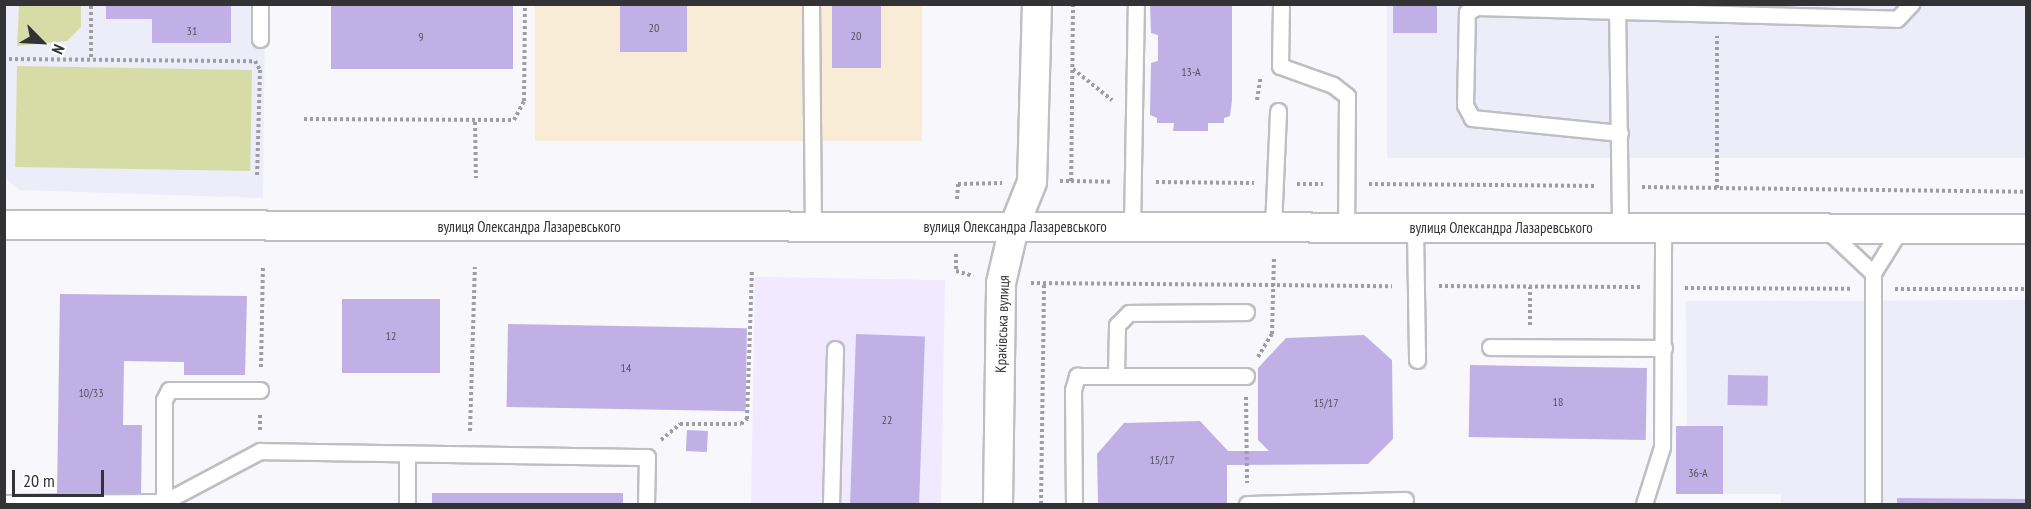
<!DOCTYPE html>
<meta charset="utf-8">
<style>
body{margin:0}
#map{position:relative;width:2031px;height:509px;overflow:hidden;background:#f7f7fc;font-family:"PT Sans Narrow",sans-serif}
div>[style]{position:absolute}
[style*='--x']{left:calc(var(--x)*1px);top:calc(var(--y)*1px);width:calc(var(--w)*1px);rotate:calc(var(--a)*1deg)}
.commercial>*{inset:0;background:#f0e9ff;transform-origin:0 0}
.built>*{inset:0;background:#ededfa;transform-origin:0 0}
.education>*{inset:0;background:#f8ecd7;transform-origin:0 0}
.green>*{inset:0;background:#d5dca6;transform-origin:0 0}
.building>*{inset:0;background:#c0b0e5;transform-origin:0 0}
.path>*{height:4px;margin-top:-2px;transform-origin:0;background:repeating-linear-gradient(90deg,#9e9ea2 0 3px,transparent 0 6px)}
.roads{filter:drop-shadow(2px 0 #bebec3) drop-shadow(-2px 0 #bebec3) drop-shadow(0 2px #bebec3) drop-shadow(0 -2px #bebec3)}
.service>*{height:15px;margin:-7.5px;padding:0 7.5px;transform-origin:7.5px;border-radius:7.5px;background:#fff}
.minor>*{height:28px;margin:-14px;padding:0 14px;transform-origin:14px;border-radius:14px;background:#fff}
span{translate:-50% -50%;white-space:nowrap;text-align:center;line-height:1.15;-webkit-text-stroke:6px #fff;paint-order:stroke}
.number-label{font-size:12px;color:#565261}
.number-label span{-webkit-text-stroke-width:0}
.street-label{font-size:15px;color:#333335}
.frame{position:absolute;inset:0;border:6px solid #333335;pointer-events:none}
.north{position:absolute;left:12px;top:12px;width:60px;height:60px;-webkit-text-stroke:4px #fff;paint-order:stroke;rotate:114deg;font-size:16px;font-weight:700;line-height:24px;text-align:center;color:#333335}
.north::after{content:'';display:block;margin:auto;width:21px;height:27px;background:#333335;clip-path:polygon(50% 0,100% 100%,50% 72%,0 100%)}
.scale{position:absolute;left:12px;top:470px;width:92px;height:27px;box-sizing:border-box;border:3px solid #333335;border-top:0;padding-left:8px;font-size:18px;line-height:21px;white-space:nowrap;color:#333335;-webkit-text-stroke:4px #fff;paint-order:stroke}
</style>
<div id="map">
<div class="commercial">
<div style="left:755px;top:277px;width:190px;height:227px;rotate:1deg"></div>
</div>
<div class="built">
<div style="clip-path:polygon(5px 5px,265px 5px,263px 198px,19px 190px,5px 178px)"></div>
<div style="left:1387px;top:5px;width:639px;height:153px"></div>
<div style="clip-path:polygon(2026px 300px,2026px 504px,1781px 504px,1781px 494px,1723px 494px,1723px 426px,1687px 426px,1686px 301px)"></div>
</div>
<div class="education">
<div style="left:535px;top:5px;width:387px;height:136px"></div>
</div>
<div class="green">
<div style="clip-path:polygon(19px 5px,81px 5px,81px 27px,67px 41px,17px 46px)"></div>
<div style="left:17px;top:66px;width:235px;height:101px;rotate:1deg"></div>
</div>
<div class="building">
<div style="clip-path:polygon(106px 4px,231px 4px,231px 43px,152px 43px,152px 19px,106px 19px)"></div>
<div style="left:331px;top:4px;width:182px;height:65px"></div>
<div style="left:620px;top:4px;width:67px;height:48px"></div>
<div style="left:832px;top:4px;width:49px;height:64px"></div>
<div style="clip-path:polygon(1150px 4px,1232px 4px,1232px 100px,1230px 116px,1224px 118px,1224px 123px,1208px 123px,1208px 131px,1173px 131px,1174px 123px,1157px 123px,1157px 118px,1150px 115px,1151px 63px,1158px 61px,1158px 35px,1151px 33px)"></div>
<div style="left:1393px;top:4px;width:44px;height:29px"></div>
<div style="clip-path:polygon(60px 294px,247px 296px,245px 375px,184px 375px,184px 362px,124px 361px,123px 425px,142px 425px,141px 497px,57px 496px)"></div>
<div style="left:342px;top:299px;width:98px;height:74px"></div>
<div style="left:508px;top:324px;width:239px;height:83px;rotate:1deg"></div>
<div style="left:856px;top:334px;width:69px;height:170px;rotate:2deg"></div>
<div style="clip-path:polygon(1364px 335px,1392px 360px,1393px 439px,1368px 464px,1227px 465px,1227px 504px,1098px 504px,1097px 454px,1124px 423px,1200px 421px,1228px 451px,1269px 451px,1258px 440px,1258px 368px,1286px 338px)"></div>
<div style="left:1470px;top:365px;width:177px;height:72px;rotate:1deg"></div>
<div style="left:1728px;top:375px;width:40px;height:30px;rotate:1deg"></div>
<div style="left:1723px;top:426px;width:68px;height:47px;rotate:90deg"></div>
<div style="left:687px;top:430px;width:21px;height:21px;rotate:3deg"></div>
<div style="left:623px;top:493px;width:11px;height:191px;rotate:90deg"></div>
<div style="clip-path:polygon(1897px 498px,2026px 499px,2026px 504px,1897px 504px)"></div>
</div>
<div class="path">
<div style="--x:1073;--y:4;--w:177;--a:90.6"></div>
<div style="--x:1071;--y:181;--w:39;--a:1"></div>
<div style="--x:91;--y:57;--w:53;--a:-90"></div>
<div style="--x:9;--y:59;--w:246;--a:0.5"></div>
<div style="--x:255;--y:61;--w:10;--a:61"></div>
<div style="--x:260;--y:70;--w:105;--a:91.6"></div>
<div style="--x:1073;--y:69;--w:50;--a:38.5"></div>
<div style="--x:1257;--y:100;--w:24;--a:-81"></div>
<div style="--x:304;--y:119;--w:210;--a:0.3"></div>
<div style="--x:514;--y:120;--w:21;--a:-62"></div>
<div style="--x:524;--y:101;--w:97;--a:-89.4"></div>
<div style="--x:475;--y:122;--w:56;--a:89"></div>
<div style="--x:1060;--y:181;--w:11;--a:0"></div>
<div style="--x:1156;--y:182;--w:98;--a:0.6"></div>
<div style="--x:1297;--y:184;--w:26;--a:0"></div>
<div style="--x:1369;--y:184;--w:227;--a:0.5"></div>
<div style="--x:1642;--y:187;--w:384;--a:0.7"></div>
<div style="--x:1717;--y:188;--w:152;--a:-90"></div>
<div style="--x:957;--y:199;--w:15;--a:-86"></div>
<div style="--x:958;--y:184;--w:44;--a:-1.3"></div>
<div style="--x:956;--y:254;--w:17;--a:90"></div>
<div style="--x:956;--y:271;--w:18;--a:16"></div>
<div style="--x:1031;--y:283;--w:361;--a:0.5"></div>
<div style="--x:1439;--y:286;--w:202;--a:0.3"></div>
<div style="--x:1685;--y:288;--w:166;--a:0.3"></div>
<div style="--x:1895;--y:289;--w:131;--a:0"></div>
<div style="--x:1530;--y:325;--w:38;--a:-90"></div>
<div style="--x:1258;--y:357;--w:27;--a:-59"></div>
<div style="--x:1272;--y:334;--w:76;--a:-88.5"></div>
<div style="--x:261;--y:367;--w:102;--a:-88.9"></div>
<div style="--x:1246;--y:397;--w:86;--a:89.3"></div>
<div style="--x:260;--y:430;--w:17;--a:-90"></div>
<div style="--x:470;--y:431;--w:164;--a:-88.3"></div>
<div style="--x:661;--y:440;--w:25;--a:-40"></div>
<div style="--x:680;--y:424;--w:61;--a:0"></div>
<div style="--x:741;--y:424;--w:8;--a:-40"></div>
<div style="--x:747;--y:419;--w:150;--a:-88.1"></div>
<div style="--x:1041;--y:504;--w:221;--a:-89.2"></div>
</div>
<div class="roads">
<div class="service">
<div style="--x:811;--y:4;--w:223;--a:89.5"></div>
<div style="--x:1281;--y:4;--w:62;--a:90.9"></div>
<div style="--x:1280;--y:66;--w:56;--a:19.7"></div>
<div style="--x:1333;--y:85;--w:18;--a:38"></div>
<div style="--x:1347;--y:96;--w:131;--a:90.4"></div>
<div style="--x:1617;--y:4;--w:224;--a:89.2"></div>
<div style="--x:260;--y:39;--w:35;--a:-90"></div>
<div style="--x:1620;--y:133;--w:149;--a:-174.2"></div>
<div style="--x:1472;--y:118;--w:15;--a:-118"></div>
<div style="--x:1465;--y:105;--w:93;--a:-88.8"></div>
<div style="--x:1467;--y:12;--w:11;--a:-27"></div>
<div style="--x:1477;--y:7;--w:420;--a:1.6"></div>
<div style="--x:1897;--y:19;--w:21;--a:-47"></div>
<div style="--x:1132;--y:227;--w:223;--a:-89"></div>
<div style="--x:1273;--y:227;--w:116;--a:-87.5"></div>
<div style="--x:1415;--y:228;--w:132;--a:89.1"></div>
<div style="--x:1827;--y:230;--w:63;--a:43.1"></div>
<div style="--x:1490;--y:347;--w:174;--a:0.3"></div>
<div style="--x:1116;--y:374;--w:49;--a:-88.8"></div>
<div style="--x:1117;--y:325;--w:17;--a:-45"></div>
<div style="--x:1129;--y:313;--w:117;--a:-0.5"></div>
<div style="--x:164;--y:502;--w:102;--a:-90"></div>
<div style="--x:164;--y:400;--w:11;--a:-63"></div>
<div style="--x:169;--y:390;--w:91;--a:0"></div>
<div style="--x:4;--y:503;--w:160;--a:-0.4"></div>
<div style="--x:164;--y:502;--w:109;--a:-28"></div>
<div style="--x:260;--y:451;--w:387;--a:0.9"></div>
<div style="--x:647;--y:457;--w:47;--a:91.2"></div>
<div style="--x:407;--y:504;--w:50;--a:-90"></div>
<div style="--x:831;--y:504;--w:155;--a:-88.5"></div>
<div style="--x:1074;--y:504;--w:114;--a:-90.5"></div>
<div style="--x:1073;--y:390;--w:15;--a:-74"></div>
<div style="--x:1077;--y:376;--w:169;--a:0"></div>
<div style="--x:1247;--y:504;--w:158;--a:-1.5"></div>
<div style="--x:1644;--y:504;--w:60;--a:-72.5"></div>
<div style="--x:1662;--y:447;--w:219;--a:-89.7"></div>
<div style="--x:1873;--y:504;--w:231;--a:-90"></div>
<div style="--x:1873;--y:273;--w:53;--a:-58.1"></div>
</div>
<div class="minor">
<div style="--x:4;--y:225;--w:2022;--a:0.11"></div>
<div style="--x:998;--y:504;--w:221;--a:-89.2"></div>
<div style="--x:1001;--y:283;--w:57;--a:-76.9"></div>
<div style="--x:1014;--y:227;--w:48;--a:-68.2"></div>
<div style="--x:1032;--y:182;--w:178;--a:-88.4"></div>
</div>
</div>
<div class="number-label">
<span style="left:654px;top:28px">20</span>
<span style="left:192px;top:31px">31</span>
<span style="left:856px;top:36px">20</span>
<span style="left:421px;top:37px">9</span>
<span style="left:1191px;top:72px">13-А</span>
<span style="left:391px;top:336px">12</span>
<span style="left:626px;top:368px">14</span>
<span style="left:91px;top:393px">10/33</span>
<span style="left:1558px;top:402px">18</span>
<span style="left:1326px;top:403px">15/17</span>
<span style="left:887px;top:420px">22</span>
<span style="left:1162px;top:460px">15/17</span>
<span style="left:1698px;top:473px">36-А</span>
</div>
<div class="street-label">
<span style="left:529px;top:227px">вулиця Олександра Лазаревського</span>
<span style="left:1015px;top:227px">вулиця Олександра Лазаревського</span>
<span style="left:1501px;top:228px">вулиця Олександра Лазаревського</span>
<span style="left:1002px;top:324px;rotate:-88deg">Краківська вулиця</span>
</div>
<div class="frame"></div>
<div class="north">N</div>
<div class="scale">20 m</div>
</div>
